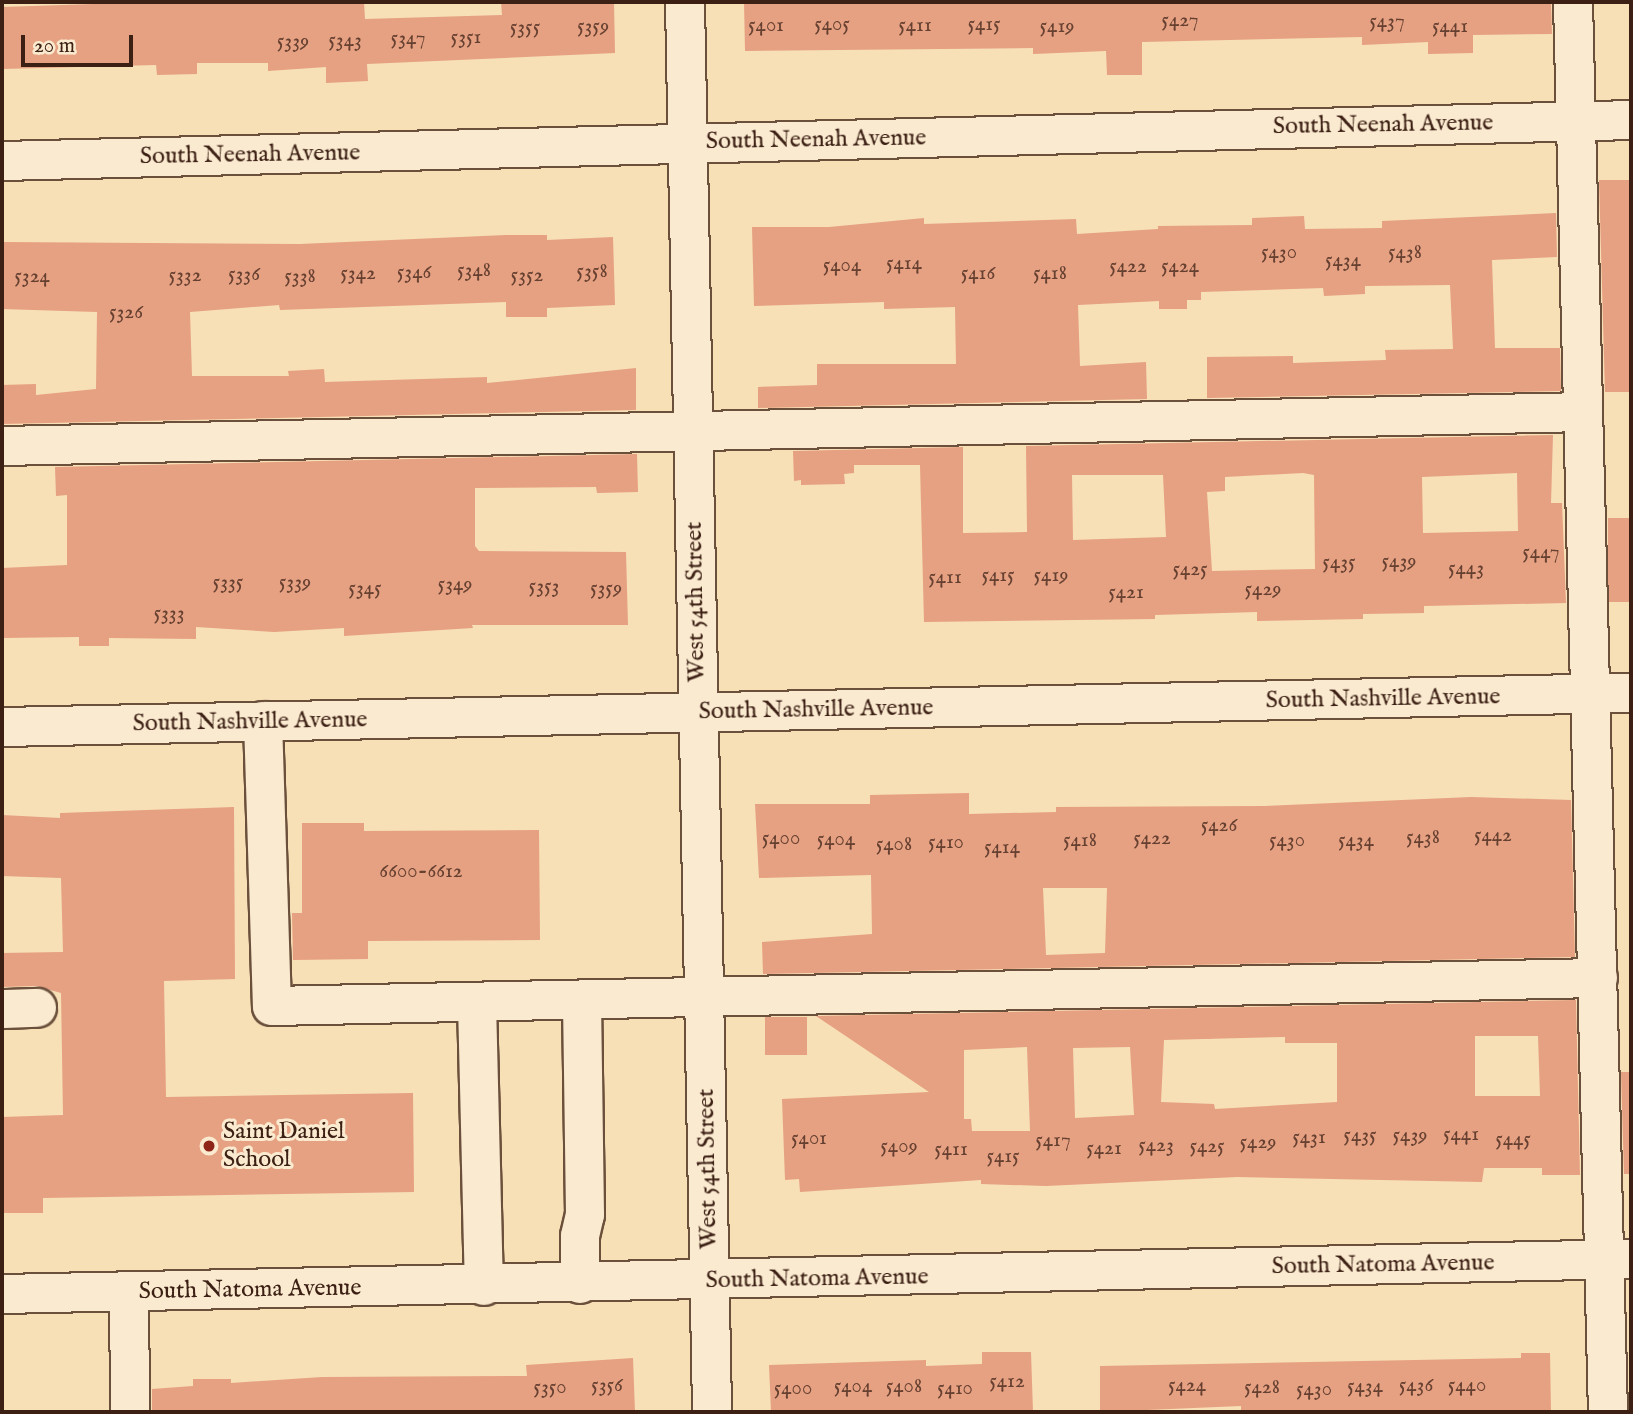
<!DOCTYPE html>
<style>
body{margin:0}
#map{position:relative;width:1633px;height:1414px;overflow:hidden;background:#f7dfb6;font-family:"IM FELL English",serif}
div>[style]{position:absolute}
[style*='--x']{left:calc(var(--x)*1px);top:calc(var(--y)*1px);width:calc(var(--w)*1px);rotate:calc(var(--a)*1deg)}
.building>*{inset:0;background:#e6a082;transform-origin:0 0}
.roads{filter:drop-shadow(2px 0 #6b503c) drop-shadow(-2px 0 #6b503c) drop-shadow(0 2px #6b503c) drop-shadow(0 -2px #6b503c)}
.minor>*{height:38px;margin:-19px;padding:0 19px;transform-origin:19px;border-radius:19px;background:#faead0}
.dots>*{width:19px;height:19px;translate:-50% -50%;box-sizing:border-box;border:4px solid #faead0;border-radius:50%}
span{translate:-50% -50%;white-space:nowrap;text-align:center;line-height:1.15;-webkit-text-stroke:6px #faead0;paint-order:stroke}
.number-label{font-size:21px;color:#664030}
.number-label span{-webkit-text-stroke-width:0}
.street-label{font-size:24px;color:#3c2014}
.poi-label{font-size:24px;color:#3c2014}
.left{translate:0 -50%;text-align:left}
.frame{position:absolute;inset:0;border:4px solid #3c2014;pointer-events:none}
.scale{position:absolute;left:21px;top:35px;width:112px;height:32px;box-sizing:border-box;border:4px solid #3c2014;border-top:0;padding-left:9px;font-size:21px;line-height:24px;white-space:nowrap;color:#3c2014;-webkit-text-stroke:5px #faead0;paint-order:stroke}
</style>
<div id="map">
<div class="building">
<div style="clip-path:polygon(155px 2px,364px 2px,365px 19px,502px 15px,501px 2px,614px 2px,615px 53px,367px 64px,368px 81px,326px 83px,326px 67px,268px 71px,268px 63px,197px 63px,197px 74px,157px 75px,156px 65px,2px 69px,2px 7px)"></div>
<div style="clip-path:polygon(744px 2px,1551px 2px,1552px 34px,1473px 35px,1473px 53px,1428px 54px,1428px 42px,1362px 45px,1362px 37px,1142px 42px,1142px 75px,1107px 75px,1106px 51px,1033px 54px,1033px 48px,745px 51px)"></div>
<div style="clip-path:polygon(1599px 180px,1631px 180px,1631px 392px,1605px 392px)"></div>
<div style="clip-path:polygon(1556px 213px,1557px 257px,1492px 260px,1495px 348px,1560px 348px,1561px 391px,1207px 398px,1207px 357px,1293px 356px,1293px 363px,1386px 360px,1385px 350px,1453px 349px,1450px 285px,1365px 286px,1365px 294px,1324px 296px,1323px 288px,1201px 292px,1201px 300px,1187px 300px,1187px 309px,1159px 309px,1159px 301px,1078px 305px,1080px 366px,1146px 362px,1147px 399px,758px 408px,758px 387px,817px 385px,817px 364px,956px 364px,955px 307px,884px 309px,884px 302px,754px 306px,752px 227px,829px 227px,924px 218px,924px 224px,1076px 219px,1077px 234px,1158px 229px,1158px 226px,1252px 225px,1252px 218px,1304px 216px,1305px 229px,1382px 228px,1382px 221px)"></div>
<div style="clip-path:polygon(506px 235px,547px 235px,547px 240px,613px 237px,615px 305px,547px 308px,547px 317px,506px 317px,506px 302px,280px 310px,279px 305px,190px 312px,192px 376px,289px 376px,288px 371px,324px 369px,325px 382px,487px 377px,487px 383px,636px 368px,636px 410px,2px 424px,2px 385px,36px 384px,36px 395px,96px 389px,97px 312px,2px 309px,2px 242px,300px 244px)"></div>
<div style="clip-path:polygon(evenodd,1553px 435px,1551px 503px,1562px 503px,1566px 603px,1424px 606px,1424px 613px,1363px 614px,1363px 619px,1257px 621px,1257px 612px,1155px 615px,1155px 619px,924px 622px,920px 465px,854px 465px,854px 473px,844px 474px,845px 484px,801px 485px,801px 480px,794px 481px,793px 451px,963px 447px,963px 533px,1027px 532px,1026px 446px,1553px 435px,1303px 473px,1314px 475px,1315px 569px,1212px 571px,1207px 492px,1225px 491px,1225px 477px,1303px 473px,1553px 435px,1517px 473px,1518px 531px,1423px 533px,1422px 477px,1517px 473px,1553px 435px,1072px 475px,1163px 475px,1166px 537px,1073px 540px,1072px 475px)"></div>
<div style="clip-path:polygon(637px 454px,638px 492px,597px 493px,596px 487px,475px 488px,475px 546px,479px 551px,626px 552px,628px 625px,472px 625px,473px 628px,344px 636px,344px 628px,274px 632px,196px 627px,196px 639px,109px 638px,109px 646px,79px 646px,79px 637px,2px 638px,2px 568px,67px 565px,67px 495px,56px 496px,55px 467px)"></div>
<div style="left:1631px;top:518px;width:84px;height:23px;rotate:90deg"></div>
<div style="clip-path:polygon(evenodd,969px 793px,969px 814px,1056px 812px,1056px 807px,1265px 806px,1471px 797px,1571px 800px,1575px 957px,763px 974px,762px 942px,872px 934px,871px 875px,759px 878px,755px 804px,870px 804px,870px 795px,969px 793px,1043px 888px,1107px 888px,1105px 953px,1046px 955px,1043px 888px)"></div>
<div style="clip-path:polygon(234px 807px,235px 979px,164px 981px,166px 1097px,413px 1093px,414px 1192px,43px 1198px,43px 1213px,2px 1213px,2px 1117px,63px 1115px,61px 993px,36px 986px,2px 987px,2px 953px,63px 952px,61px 878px,2px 876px,2px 815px,60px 818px,60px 813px)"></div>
<div style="clip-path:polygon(302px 823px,364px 823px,364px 831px,539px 830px,540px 940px,368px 941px,368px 959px,293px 960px,292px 913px,302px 913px)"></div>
<div style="clip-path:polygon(evenodd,1576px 1000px,1580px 1175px,1542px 1175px,1542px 1168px,1484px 1168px,1482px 1182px,1237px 1177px,1046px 1186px,981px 1184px,981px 1180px,800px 1192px,799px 1179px,785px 1180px,782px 1099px,929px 1092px,816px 1016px,1576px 1000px,1475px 1036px,1538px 1036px,1540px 1096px,1475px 1096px,1475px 1036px,1576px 1000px,1285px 1037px,1285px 1043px,1337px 1043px,1337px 1102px,1215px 1109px,1214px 1104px,1161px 1102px,1164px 1040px,1285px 1037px,1576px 1000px,1027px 1047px,1030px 1131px,972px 1131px,971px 1119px,964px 1119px,964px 1050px,1027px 1047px,1576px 1000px,1130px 1047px,1134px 1115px,1075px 1118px,1073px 1048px,1130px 1047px)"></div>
<div style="left:765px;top:1017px;width:42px;height:38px"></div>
<div style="clip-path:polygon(1621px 1072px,1631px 1072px,1631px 1174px,1624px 1174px)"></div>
<div style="clip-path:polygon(982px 1352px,1031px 1352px,1033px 1412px,771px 1412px,769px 1365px,926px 1360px,926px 1366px,982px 1364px)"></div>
<div style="clip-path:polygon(1521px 1353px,1550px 1353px,1551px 1412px,1241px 1412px,1241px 1406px,1100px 1412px,1100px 1366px,1521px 1358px)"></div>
<div style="clip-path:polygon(633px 1358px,635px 1412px,152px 1412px,152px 1389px,193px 1386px,193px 1379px,231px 1379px,231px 1383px,322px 1377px,527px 1376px,526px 1365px)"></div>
</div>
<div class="roads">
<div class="minor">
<div style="--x:685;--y:2;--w:1410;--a:88.9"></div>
<div style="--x:1573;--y:2;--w:1410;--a:88.58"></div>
<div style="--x:2;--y:161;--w:1630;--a:-1.44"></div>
<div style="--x:2;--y:446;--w:1581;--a:-1.23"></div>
<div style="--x:263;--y:721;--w:285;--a:88.2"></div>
<div style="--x:272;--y:1006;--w:1326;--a:-1.21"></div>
<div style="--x:2;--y:727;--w:1629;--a:-1.2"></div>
<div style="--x:477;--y:1003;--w:283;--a:88.6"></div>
<div style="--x:2;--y:1009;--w:35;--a:-2"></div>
<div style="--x:580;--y:1284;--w:48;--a:-90"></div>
<div style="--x:580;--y:1236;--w:22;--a:-77"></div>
<div style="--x:585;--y:1215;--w:215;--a:-90.8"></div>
<div style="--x:129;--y:1292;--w:120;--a:89.5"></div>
<div style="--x:2;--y:1294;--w:1629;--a:-1.23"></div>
</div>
</div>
<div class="dots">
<div style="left:209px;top:1146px;background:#8f2418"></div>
</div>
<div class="number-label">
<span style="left:1180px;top:21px">5427</span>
<span style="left:1387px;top:22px">5437</span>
<span style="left:832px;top:25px">5405</span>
<span style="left:984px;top:25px">5415</span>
<span style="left:766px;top:26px">5401</span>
<span style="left:915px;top:26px">5411</span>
<span style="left:593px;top:27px">5359</span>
<span style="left:1057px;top:27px">5419</span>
<span style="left:1450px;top:27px">5441</span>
<span style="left:525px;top:28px">5355</span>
<span style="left:466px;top:38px">5351</span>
<span style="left:408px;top:39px">5347</span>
<span style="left:345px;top:41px">5343</span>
<span style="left:293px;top:42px">5339</span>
<span style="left:1279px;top:253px">5430</span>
<span style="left:1405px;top:253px">5438</span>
<span style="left:1343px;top:261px">5434</span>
<span style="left:904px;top:264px">5414</span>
<span style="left:842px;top:266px">5404</span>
<span style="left:1128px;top:267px">5422</span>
<span style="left:1180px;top:267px">5424</span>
<span style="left:474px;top:271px">5348</span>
<span style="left:592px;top:272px">5358</span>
<span style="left:414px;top:273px">5346</span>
<span style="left:358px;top:274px">5342</span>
<span style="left:978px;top:274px">5416</span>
<span style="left:1050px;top:274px">5418</span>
<span style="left:244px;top:275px">5336</span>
<span style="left:185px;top:276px">5332</span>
<span style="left:527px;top:276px">5352</span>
<span style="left:32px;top:277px">5324</span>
<span style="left:300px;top:277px">5338</span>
<span style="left:126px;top:313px">5326</span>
<span style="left:1541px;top:553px">5447</span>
<span style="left:1399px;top:562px">5439</span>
<span style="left:1339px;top:563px">5435</span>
<span style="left:1466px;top:569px">5443</span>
<span style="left:1190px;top:570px">5425</span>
<span style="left:998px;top:576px">5415</span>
<span style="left:1051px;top:576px">5419</span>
<span style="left:945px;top:578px">5411</span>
<span style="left:228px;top:583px">5335</span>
<span style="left:295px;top:583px">5339</span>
<span style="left:455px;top:585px">5349</span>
<span style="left:544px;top:587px">5353</span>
<span style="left:365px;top:589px">5345</span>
<span style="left:606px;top:589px">5359</span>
<span style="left:1263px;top:590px">5429</span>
<span style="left:1126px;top:593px">5421</span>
<span style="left:169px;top:614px">5333</span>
<span style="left:1219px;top:826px">5426</span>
<span style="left:1493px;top:836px">5442</span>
<span style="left:1423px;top:838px">5438</span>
<span style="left:781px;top:839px">5400</span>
<span style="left:1152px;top:839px">5422</span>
<span style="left:836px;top:840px">5404</span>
<span style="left:1080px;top:841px">5418</span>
<span style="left:1287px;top:841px">5430</span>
<span style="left:1356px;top:841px">5434</span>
<span style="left:946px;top:843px">5410</span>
<span style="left:894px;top:845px">5408</span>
<span style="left:1002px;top:848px">5414</span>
<span style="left:421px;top:872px">6600-6612</span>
<span style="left:1461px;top:1135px">5441</span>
<span style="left:1360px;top:1136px">5435</span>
<span style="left:1410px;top:1136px">5439</span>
<span style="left:1309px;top:1138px">5431</span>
<span style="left:809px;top:1139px">5401</span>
<span style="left:1513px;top:1140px">5445</span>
<span style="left:1053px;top:1141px">5417</span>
<span style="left:1258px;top:1143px">5429</span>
<span style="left:1156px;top:1146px">5423</span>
<span style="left:899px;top:1147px">5409</span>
<span style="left:1207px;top:1147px">5425</span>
<span style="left:1104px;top:1149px">5421</span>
<span style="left:951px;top:1150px">5411</span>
<span style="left:1003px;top:1157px">5415</span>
<span style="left:1007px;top:1382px">5412</span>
<span style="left:607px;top:1386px">5356</span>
<span style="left:1187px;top:1386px">5424</span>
<span style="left:1416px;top:1386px">5436</span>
<span style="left:1467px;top:1386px">5440</span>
<span style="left:853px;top:1387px">5404</span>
<span style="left:904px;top:1387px">5408</span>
<span style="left:1365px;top:1387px">5434</span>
<span style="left:550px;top:1388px">5350</span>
<span style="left:1262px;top:1388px">5428</span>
<span style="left:793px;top:1389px">5400</span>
<span style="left:955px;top:1389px">5410</span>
<span style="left:1314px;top:1390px">5430</span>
</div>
<div class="street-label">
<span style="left:1383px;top:125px;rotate:-1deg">South Neenah Avenue</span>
<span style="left:816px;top:140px;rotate:-1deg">South Neenah Avenue</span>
<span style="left:250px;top:155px;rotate:-1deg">South Neenah Avenue</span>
<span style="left:696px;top:602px;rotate:-91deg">West 54th Street</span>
<span style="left:1383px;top:699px;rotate:-1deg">South Nashville Avenue</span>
<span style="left:816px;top:710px;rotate:-1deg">South Nashville Avenue</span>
<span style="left:250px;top:722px;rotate:-1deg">South Nashville Avenue</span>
<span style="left:708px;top:1169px;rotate:-91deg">West 54th Street</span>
<span style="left:1383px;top:1265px;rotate:-1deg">South Natoma Avenue</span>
<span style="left:817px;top:1279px;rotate:-1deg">South Natoma Avenue</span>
<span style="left:250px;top:1290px;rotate:-1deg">South Natoma Avenue</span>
</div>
<div class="poi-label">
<span class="left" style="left:223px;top:1146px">Saint Daniel<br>School</span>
</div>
<div class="frame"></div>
<div class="scale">20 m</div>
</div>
